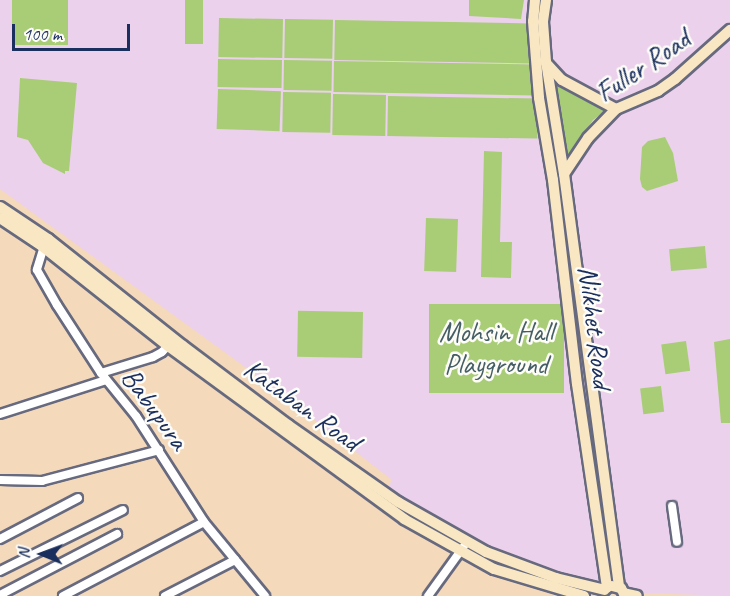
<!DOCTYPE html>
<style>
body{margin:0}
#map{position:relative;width:730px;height:596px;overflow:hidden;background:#f4d9bb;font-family:Caveat,sans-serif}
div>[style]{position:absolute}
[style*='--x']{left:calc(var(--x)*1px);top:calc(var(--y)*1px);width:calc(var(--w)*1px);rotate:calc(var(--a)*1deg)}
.built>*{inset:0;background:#ebd1eb}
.green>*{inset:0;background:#a8cd76;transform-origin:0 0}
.roads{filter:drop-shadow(2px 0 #676a7f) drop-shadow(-2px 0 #676a7f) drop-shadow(0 2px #676a7f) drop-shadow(0 -2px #676a7f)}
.street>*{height:8px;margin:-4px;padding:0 4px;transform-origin:4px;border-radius:4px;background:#fff}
.secondary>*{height:10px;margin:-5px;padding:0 5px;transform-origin:5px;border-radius:5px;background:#f9e7c3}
span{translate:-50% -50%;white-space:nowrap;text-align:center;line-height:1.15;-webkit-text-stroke:5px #fdfcf7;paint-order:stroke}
.street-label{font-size:28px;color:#1b2f5e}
.park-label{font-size:28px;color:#455e65}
.north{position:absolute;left:12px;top:524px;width:60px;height:60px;-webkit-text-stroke:4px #fdfcf7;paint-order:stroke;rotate:271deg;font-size:16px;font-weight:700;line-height:24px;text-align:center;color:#1b2f5e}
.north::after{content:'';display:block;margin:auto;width:21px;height:27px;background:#1b2f5e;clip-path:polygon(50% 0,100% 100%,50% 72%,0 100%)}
.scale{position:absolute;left:12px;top:24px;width:118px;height:27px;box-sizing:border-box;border:3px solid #1b2f5e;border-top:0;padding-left:8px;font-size:18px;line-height:21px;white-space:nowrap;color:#1b2f5e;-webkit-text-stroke:4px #fdfcf7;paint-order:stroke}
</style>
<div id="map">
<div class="built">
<div style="clip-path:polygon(0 0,730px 0,730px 596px,643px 593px,592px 583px,464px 539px,386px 490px,392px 480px,263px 380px,0 189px)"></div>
</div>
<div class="green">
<div style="left:12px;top:0;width:56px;height:45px"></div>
<div style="left:185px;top:0;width:18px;height:44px"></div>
<div style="clip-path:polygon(469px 0,524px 0,521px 19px,469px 16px)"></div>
<div style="left:219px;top:18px;width:64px;height:39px;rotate:1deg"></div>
<div style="left:285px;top:19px;width:48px;height:39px;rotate:1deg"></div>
<div style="left:335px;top:20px;width:197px;height:40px;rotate:1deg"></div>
<div style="left:218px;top:59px;width:64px;height:28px;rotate:1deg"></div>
<div style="left:284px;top:60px;width:48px;height:30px;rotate:1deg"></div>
<div style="left:334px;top:61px;width:200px;height:31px;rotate:1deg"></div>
<div style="clip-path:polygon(20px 78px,77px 83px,69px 171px,65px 171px,65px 174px,43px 163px,28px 140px,17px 137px)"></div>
<div style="clip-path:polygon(553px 81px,605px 111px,593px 120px,568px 158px)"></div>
<div style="left:218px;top:89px;width:63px;height:40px;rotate:2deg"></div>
<div style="left:283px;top:92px;width:48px;height:40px;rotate:1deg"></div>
<div style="left:333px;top:94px;width:53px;height:41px;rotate:1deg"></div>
<div style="left:388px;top:96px;width:150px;height:40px;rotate:1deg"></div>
<div style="clip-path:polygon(665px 137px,673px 153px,678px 181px,647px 191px,642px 187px,640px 179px,642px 147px,648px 141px)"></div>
<div style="clip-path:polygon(484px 151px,502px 152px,500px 242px,512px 242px,511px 278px,481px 277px)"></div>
<div style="left:426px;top:218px;width:32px;height:53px;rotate:2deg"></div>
<div style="left:705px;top:246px;width:22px;height:36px;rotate:85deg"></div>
<div style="left:429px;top:304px;width:135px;height:89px"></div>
<div style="left:363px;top:312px;width:46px;height:65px;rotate:91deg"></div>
<div style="clip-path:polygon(730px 339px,730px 423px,721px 423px,714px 342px)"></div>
<div style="left:686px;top:341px;width:30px;height:25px;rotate:82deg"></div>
<div style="left:661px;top:386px;width:26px;height:21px;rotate:83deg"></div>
</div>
<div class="roads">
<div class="street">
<div style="--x:45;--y:243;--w:28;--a:107"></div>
<div style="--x:37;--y:270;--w:40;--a:60.3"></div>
<div style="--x:57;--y:305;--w:81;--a:57.1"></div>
<div style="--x:101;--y:373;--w:55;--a:50.9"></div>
<div style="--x:136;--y:416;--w:126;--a:57.3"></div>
<div style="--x:204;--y:522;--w:96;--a:50.5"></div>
<div style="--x:101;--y:373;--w:54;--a:-17.1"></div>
<div style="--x:153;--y:357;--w:10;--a:-29"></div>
<div style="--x:162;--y:352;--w:11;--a:-45"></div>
<div style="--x:0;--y:414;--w:111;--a:-17.8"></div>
<div style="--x:0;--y:480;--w:42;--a:1.4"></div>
<div style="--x:42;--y:481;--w:121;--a:-14.8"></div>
<div style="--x:672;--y:506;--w:36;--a:82"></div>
<div style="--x:0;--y:539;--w:88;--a:-27.7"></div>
<div style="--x:0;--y:571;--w:137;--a:-26.4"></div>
<div style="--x:0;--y:595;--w:132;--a:-27.5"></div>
<div style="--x:63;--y:596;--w:159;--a:-27.7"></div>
<div style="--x:165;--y:596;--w:79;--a:-27.2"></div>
<div style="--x:428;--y:596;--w:62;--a:-54.2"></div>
</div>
<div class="secondary">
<div style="--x:535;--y:0;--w:21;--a:95"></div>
<div style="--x:533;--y:21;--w:77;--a:85.5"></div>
<div style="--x:539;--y:98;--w:83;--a:80.3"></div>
<div style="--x:553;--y:180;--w:205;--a:83.3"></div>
<div style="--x:577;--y:384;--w:206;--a:81.6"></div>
<div style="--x:546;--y:0;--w:22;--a:98"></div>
<div style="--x:543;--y:22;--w:40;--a:85.7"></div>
<div style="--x:546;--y:62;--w:113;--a:80.9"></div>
<div style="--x:564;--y:174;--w:417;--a:82.4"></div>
<div style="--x:546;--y:63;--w:23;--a:47"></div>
<div style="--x:562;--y:80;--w:61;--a:28.2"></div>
<div style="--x:564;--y:174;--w:43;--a:-56.3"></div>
<div style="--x:588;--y:138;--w:40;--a:-46"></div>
<div style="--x:616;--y:109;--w:46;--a:-23.2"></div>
<div style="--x:658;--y:91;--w:21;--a:-35"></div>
<div style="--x:675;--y:79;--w:74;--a:-41.7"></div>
<div style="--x:0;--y:207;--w:58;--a:33.7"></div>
<div style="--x:48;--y:239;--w:172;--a:38.4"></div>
<div style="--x:183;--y:346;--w:131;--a:37"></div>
<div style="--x:288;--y:425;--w:134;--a:35"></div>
<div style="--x:398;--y:502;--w:101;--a:29.6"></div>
<div style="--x:486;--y:552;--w:75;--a:20.4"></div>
<div style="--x:556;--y:578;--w:50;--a:13.8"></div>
<div style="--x:0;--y:218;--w:50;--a:33.7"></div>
<div style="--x:42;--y:246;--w:161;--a:38.4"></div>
<div style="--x:168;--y:346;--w:293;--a:36.2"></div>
<div style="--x:404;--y:519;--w:103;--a:29.1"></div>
<div style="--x:494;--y:569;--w:94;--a:16.7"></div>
<div style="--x:612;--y:586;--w:9;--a:13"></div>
<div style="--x:621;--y:588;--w:9;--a:63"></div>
<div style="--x:624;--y:593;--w:13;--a:13"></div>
</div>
</div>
<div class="street-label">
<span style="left:643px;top:66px;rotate:-34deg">Fuller Road</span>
<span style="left:595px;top:327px;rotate:83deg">Nilkhet Road</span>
<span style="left:302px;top:405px;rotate:36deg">Kataban Road</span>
<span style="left:155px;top:409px;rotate:54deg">Babupura</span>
</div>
<div class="park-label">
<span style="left:496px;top:348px">Mohsin Hall<br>Playground</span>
</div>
<div class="north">N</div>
<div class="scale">100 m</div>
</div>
